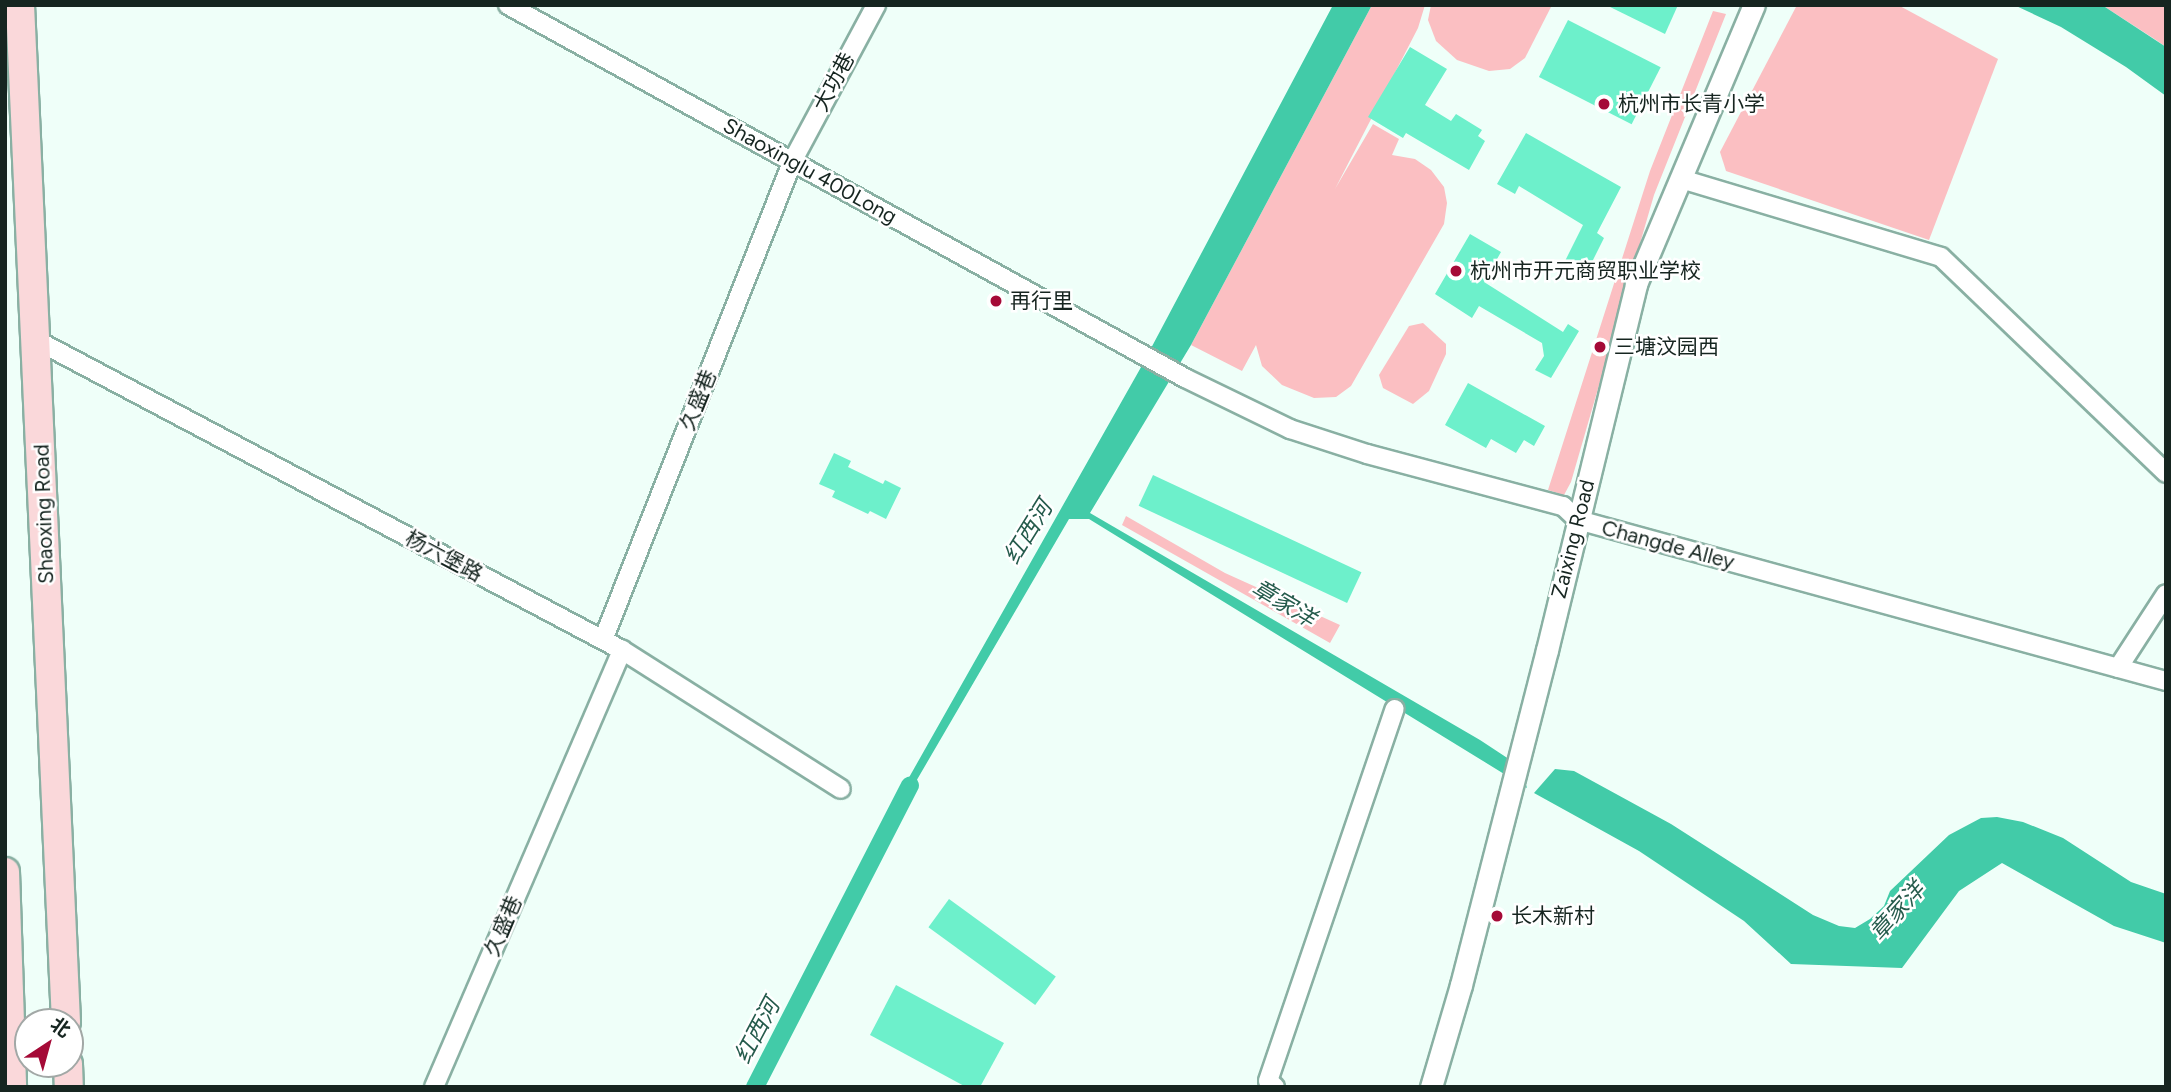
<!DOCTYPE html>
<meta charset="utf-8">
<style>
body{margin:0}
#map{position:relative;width:2171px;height:1092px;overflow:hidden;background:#effff9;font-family:Figtree,"Noto Sans SC",sans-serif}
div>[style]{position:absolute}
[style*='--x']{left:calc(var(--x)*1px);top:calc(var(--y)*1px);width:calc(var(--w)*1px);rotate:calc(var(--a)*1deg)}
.green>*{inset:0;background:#fbbfc2}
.water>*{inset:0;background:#42cba8}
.canal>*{height:18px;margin:-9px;padding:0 9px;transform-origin:9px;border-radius:9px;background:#42cba8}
.building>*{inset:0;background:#6df0cb;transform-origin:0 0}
.roads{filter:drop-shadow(2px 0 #89b0a3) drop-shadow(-2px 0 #89b0a3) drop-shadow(0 2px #89b0a3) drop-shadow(0 -2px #89b0a3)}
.minor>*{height:18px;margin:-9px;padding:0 9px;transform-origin:9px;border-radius:9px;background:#fff}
.tertiary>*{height:21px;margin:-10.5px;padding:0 10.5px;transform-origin:10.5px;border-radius:10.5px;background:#fff}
.primary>*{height:28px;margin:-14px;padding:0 14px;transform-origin:14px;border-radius:14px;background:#fad8da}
.dots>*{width:19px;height:19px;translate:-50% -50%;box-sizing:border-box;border:4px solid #fff;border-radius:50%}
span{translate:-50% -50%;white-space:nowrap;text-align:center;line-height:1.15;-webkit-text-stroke:5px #fff;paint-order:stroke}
.street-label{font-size:21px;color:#162520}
.poi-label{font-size:21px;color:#162520}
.left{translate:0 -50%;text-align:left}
.water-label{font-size:23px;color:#255b4c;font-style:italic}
.frame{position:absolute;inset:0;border:7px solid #162520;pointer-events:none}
.north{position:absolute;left:14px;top:1008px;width:70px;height:70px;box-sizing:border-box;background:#fff;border:2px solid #a2a8a6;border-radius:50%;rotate:36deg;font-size:19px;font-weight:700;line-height:28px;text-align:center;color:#162520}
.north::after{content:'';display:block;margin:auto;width:24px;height:32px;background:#a50a37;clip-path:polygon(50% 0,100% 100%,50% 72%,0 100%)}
</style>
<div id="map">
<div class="green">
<div style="clip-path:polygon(1372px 5px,1425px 5px,1418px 28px,1335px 189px,1373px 124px,1399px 139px,1392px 155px,1415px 159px,1431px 170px,1444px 187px,1447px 203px,1444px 224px,1351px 386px,1336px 397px,1314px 398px,1282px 385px,1262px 366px,1256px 345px,1242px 371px,1191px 345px)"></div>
<div style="clip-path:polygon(1431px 5px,1552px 5px,1525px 58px,1510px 69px,1489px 71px,1457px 60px,1436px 41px,1428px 20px)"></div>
<div style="clip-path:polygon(1797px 5px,1898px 5px,1998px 59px,1929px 240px,1726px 171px,1720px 152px)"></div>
<div style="clip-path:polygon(2102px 5px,2166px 5px,2166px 47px,2156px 40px)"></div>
<div style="clip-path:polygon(1713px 11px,1726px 14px,1654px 195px,1571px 482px,1564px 495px,1548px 490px,1650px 171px)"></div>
<div style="clip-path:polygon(1423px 323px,1446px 344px,1446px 354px,1429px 391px,1413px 404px,1383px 388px,1379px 375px,1409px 326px)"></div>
<div style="clip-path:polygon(1126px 516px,1225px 573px,1340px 625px,1330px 643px,1122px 525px)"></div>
</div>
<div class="water">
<div style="clip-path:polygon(1333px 5px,1372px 5px,1191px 345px,1090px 513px,1480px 740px,1521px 767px,1527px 788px,1089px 519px,1069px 519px,904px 802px,894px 804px,1140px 369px)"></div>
<div style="clip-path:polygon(2014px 5px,2102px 5px,2166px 47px,2166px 96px,2126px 67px,2061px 27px)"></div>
<div style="clip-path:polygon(1555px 769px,1574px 771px,1671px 824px,1813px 915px,1839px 926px,1855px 928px,1870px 919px,1884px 906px,1890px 891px,1949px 835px,1981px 818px,1997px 817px,2023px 822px,2063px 838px,2131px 882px,2166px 894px,2166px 943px,2114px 926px,2002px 863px,1959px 891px,1902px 968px,1791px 964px,1744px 921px,1639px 851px,1534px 793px)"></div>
</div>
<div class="canal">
<div style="--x:755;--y:1087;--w:339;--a:-62.8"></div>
</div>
<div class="building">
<div style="clip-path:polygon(1606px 5px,1678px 5px,1665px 34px)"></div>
<div style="left:1568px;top:20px;width:104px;height:64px;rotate:27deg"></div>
<div style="clip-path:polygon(1410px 47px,1447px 69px,1425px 105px,1451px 121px,1456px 114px,1482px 130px,1478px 136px,1485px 141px,1469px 170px,1406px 133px,1403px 138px,1368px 117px)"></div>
<div style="clip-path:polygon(1526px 133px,1621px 187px,1597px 233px,1604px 238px,1586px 274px,1564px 263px,1583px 225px,1519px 186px,1515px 194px,1497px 184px)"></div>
<div style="clip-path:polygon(1470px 234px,1501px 252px,1484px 282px,1563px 332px,1568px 324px,1579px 331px,1551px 378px,1535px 370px,1544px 356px,1542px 343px,1479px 306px,1472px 318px,1435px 294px)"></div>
<div style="clip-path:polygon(1468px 383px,1545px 426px,1534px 446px,1524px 440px,1516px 453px,1491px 439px,1486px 448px,1445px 425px)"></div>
<div style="clip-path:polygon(834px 453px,851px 461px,848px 467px,883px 484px,885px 480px,901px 488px,886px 519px,870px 511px,868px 514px,832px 497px,835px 491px,819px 484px)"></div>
<div style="left:1153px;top:475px;width:230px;height:34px;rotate:25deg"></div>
<div style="left:949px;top:899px;width:132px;height:35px;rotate:36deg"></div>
<div style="clip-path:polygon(896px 985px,1004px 1043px,980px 1087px,966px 1087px,870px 1035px)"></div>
</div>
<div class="roads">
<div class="minor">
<div style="--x:508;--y:5;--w:773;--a:28.85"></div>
<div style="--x:1185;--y:378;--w:117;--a:25.9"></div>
<div style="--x:1290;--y:429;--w:81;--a:18"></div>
<div style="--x:1367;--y:454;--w:203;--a:14.9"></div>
<div style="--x:1563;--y:506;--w:21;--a:43"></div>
<div style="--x:1578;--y:520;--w:610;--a:15.31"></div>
<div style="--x:1681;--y:179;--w:271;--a:16.7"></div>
<div style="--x:1941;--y:257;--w:312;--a:43.8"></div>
<div style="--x:36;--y:340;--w:663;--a:27.88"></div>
<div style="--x:622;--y:650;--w:259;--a:32.4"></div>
<div style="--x:603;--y:640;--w:516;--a:-68.4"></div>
<div style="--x:793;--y:160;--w:176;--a:-61.8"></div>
<div style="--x:2118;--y:668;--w:88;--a:-57"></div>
<div style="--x:434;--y:1087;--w:476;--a:-66.7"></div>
<div style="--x:1275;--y:1087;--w:9;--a:-139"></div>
<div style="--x:1268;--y:1081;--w:393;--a:-71.2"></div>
</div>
<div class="tertiary">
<div style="--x:1431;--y:1087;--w:106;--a:-73.6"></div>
<div style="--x:1461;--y:985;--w:346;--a:-75.6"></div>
<div style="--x:1547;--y:650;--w:377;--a:-76.3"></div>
<div style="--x:1636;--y:284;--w:303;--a:-67.1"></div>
</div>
<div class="primary">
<div style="--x:20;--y:5;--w:1018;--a:87.41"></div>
<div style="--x:5;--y:872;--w:215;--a:88.1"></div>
<div style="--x:68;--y:1064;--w:23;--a:88"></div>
</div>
</div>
<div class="dots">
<div style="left:1604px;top:104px;background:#a50a37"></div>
<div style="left:1456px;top:271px;background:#a50a37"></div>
<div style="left:996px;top:301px;background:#a50a37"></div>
<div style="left:1600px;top:347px;background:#a50a37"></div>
<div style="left:1497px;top:916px;background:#a50a37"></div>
</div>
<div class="street-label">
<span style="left:834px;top:82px;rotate:-62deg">大功巷</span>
<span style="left:810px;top:171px;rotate:29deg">Shaoxinglu 400Long</span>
<span style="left:698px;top:400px;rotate:-68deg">久盛巷</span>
<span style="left:44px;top:514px;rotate:-92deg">Shaoxing Road</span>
<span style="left:1573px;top:539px;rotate:-76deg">Zaixing Road</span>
<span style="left:1668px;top:545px;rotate:15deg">Changde Alley</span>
<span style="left:444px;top:556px;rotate:28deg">杨六堡路</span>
<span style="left:503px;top:926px;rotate:-67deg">久盛巷</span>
</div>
<div class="poi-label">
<span class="left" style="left:1618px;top:104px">杭州市长青小学</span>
<span class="left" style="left:1470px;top:271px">杭州市开元商贸职业学校</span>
<span class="left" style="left:1010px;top:301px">再行里</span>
<span class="left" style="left:1614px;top:347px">三塘汶园西</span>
<span class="left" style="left:1511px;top:916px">长木新村</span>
</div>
<div class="water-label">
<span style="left:1028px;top:532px;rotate:-58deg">红西河</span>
<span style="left:1284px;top:603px;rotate:31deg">章家洋</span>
<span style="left:1897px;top:911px;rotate:-48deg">章家洋</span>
<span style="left:757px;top:1031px;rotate:-62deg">红西河</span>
</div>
<div class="frame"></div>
<div class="north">北</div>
</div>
